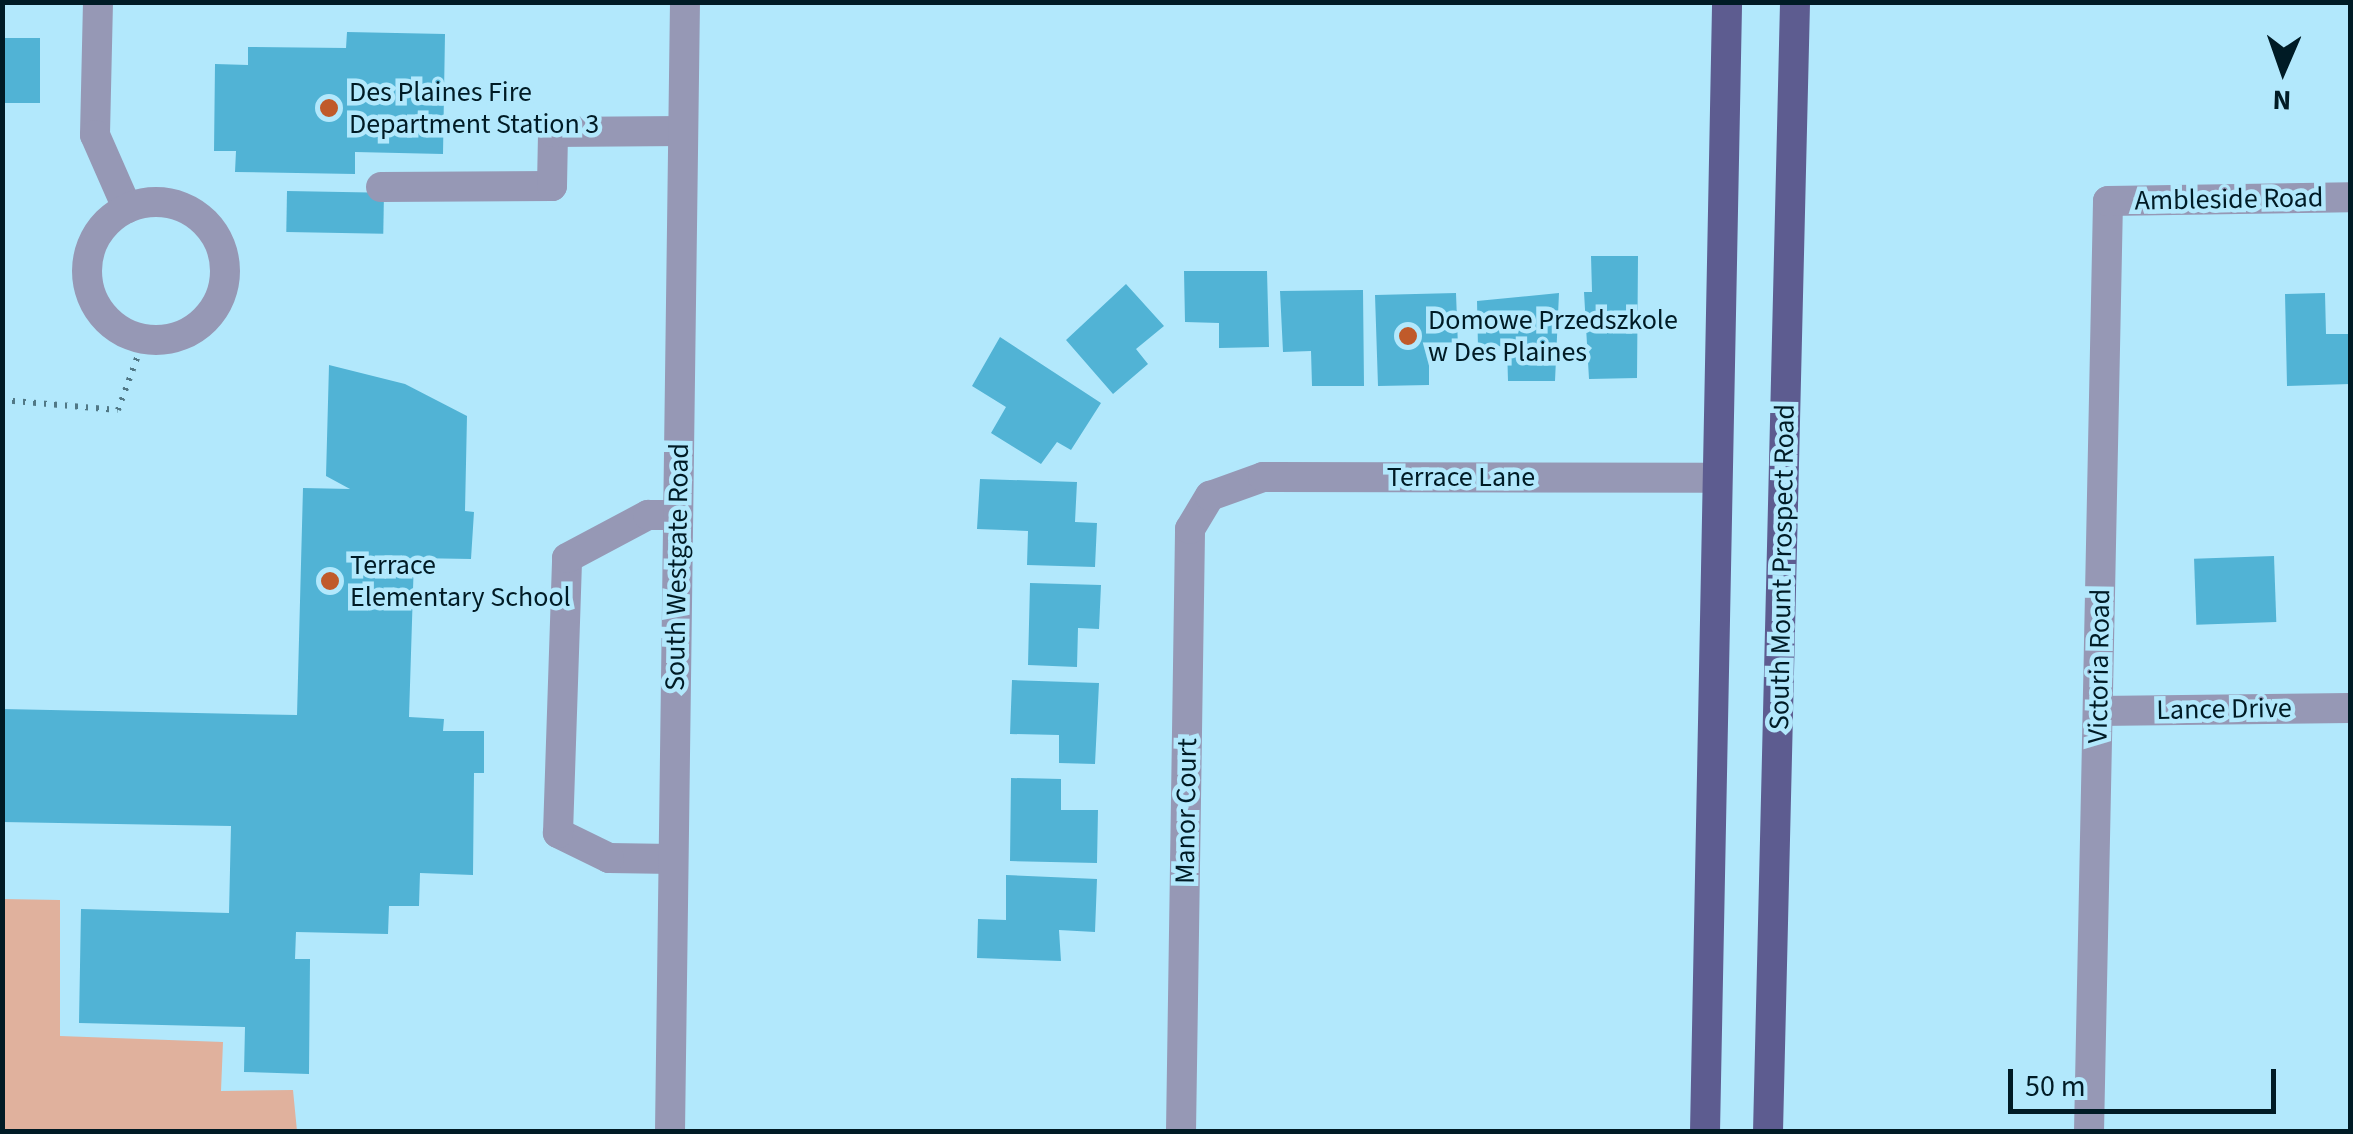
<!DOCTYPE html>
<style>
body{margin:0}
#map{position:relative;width:2353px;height:1134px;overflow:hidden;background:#b2e8fc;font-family:"Source Sans 3",sans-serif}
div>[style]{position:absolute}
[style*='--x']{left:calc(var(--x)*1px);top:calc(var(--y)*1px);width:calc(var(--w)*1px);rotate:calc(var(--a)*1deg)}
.green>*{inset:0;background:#e0b19d}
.building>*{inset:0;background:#51b3d5;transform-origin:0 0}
.path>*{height:6px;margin-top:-3px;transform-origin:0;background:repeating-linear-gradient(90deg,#517886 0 2.5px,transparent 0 10.5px)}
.minor>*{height:30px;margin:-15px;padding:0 15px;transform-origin:15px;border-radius:15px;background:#9698b5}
.minor>.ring{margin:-15px;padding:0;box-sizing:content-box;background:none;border:30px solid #9698b5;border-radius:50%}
.major>*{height:30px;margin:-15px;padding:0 15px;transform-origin:15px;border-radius:15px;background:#5d5c90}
.dots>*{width:28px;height:28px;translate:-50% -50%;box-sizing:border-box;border:5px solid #b2e8fc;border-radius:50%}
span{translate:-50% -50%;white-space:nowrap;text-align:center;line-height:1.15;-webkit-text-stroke:9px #b2e8fc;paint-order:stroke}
.poi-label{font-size:28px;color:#001b25}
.left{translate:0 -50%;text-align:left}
.street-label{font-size:28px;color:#001b25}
.frame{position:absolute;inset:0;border:5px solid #001b25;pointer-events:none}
.north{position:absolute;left:2233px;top:20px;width:100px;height:100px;-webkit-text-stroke:8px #b2e8fc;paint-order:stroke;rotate:182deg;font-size:28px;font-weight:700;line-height:40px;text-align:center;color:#001b25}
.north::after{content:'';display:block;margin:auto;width:35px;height:45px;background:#001b25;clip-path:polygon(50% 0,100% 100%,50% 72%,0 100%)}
.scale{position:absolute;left:2008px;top:1069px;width:268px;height:45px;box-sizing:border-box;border:5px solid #001b25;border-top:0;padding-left:12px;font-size:30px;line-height:35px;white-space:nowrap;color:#001b25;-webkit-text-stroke:8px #b2e8fc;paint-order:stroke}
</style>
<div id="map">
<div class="green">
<div style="clip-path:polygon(3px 899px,60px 900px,60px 1036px,223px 1042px,221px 1091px,293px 1090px,297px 1131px,3px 1131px)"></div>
</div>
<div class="building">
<div style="clip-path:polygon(347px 32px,445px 34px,443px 154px,355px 152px,355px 174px,235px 172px,236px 151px,214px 151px,215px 64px,248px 65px,248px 47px,346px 48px)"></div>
<div style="left:2px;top:38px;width:38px;height:65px"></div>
<div style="left:287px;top:191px;width:97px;height:41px;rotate:1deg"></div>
<div style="clip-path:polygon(1591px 256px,1638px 256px,1637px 378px,1589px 379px,1584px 292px,1592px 292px)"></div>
<div style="clip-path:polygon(1184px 271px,1267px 271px,1269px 347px,1219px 348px,1219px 323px,1185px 322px)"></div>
<div style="clip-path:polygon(1126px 284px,1164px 326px,1136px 349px,1148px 364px,1113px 394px,1066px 340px)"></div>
<div style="clip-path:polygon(1363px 290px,1364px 386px,1312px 386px,1311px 351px,1283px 352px,1280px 291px)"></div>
<div style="clip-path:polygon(1456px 293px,1458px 347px,1429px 346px,1429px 385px,1378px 386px,1375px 295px)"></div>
<div style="clip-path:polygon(1559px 293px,1555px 381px,1508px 381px,1507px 346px,1478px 348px,1477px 301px)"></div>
<div style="clip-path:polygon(2325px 293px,2326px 334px,2350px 334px,2350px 384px,2287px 386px,2285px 294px)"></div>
<div style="clip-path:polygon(1000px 337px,1101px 403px,1071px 450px,1057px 442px,1041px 464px,991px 433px,1006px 407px,972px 386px)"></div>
<div style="clip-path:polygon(329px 365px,405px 384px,467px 416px,465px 511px,474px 512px,471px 559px,414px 558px,409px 717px,444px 719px,443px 731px,484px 731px,484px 773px,474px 773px,473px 875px,420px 873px,419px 906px,389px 906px,388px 934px,296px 932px,295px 959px,310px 959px,309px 1074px,244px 1072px,245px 1027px,79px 1023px,81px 909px,229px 913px,231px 826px,2px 822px,2px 709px,297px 715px,303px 488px,350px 489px,326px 476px)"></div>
<div style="clip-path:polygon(980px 479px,1077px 482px,1075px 522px,1097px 523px,1095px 567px,1027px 565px,1028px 531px,977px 529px)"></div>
<div style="left:2274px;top:556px;width:66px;height:80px;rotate:88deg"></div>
<div style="clip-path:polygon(1030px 583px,1101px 585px,1099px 629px,1078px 628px,1077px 667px,1028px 665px)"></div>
<div style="clip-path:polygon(1012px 680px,1099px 683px,1095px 764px,1059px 763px,1059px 735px,1010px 734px)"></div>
<div style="clip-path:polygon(1011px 778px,1061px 779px,1061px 810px,1098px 810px,1097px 863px,1010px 861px)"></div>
<div style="clip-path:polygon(1006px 875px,1097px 879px,1095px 932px,1059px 930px,1061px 961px,977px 958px,978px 919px,1006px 920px)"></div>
</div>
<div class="path">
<div style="--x:2;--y:400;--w:116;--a:4.9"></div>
<div style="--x:118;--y:410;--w:76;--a:-69.9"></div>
</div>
<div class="minor">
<div style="--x:98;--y:2;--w:133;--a:91.3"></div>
<div style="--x:95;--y:135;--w:80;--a:66.3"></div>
<div style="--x:381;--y:187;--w:171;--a:-0.3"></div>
<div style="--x:552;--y:186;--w:54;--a:-88.9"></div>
<div style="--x:553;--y:132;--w:130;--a:-0.4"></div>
<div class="ring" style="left:87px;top:202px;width:108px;height:108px"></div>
<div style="--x:2098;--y:711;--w:252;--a:-0.7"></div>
<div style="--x:673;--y:859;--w:64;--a:-179.1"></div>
<div style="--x:609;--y:858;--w:57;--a:-153.9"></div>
<div style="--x:558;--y:833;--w:275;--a:-88.1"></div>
<div style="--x:567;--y:558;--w:92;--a:-28"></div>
<div style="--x:648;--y:515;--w:30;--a:0"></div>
<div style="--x:670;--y:1132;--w:1130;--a:-89.24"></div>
<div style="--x:1181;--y:1132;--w:603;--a:-89.14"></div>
<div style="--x:1190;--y:529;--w:39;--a:-59"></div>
<div style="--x:1210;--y:496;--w:56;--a:-19.7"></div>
<div style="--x:1263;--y:477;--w:453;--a:0.1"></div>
<div style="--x:2089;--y:1132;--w:931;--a:-88.83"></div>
<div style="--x:2108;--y:201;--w:242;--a:-0.9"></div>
</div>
<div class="major">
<div style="--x:1705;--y:1132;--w:1130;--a:-88.88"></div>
<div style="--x:1768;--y:1132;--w:1130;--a:-88.63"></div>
</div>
<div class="dots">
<div style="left:329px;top:108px;background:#c05a2a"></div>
<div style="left:1408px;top:336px;background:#c05a2a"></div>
<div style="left:330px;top:581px;background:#c05a2a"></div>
</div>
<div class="poi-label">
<span class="left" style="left:349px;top:108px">Des Plaines Fire<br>Department Station 3</span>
<span class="left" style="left:1428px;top:336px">Domowe Przedszkole<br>w Des Plaines</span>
<span class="left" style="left:350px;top:581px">Terrace<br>Elementary School</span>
</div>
<div class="street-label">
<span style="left:2229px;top:199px;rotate:-1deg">Ambleside Road</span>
<span style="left:1461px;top:477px">Terrace Lane</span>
<span style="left:677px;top:567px;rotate:-89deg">South Westgate Road</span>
<span style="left:1782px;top:567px;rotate:-89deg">South Mount Prospect Road</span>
<span style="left:2099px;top:666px;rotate:-89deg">Victoria Road</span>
<span style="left:2224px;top:709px;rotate:-1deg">Lance Drive</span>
<span style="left:1186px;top:811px;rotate:-89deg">Manor Court</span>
</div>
<div class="frame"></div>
<div class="north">N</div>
<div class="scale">50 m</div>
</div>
